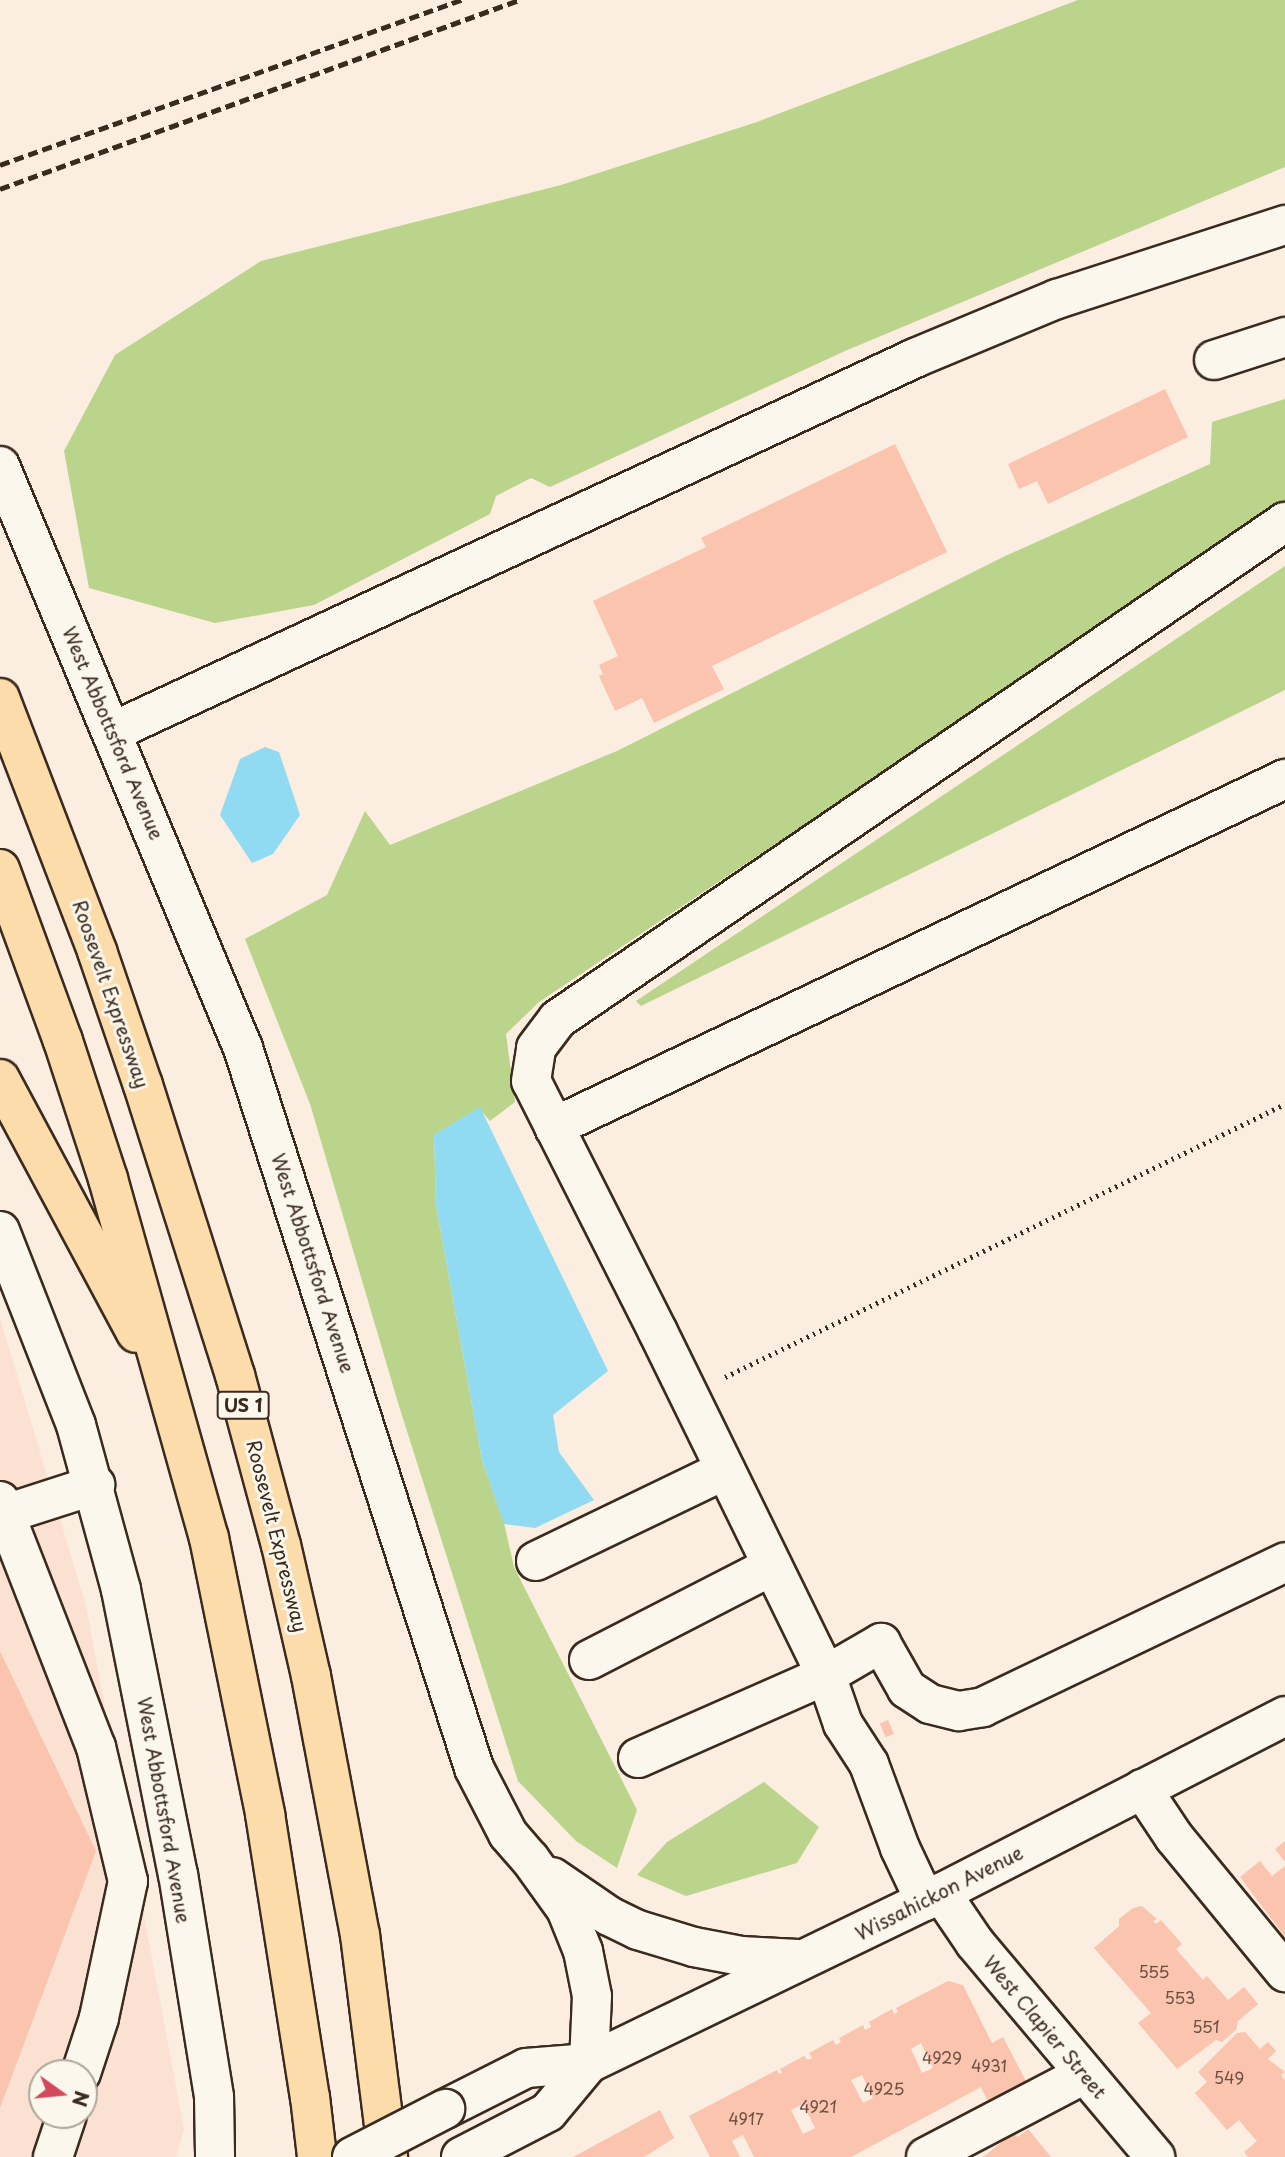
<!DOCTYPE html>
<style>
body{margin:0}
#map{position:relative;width:1285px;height:2157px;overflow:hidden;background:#fbede0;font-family:"Playpen Sans",sans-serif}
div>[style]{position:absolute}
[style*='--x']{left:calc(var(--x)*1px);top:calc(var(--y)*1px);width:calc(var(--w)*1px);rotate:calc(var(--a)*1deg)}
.built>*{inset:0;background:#fbe1d1}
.green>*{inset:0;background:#bad48b}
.water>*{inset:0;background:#90dbf1}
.building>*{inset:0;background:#fbc4af;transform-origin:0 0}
.path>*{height:4.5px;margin-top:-2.25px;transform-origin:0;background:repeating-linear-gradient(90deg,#3b2a1e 0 2px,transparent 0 7px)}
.roads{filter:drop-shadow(2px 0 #3b2a1e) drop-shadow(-2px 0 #3b2a1e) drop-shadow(0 2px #3b2a1e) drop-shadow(0 -2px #3b2a1e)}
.minor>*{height:38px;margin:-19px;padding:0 19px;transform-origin:19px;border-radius:19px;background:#fbf7ec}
.highway>*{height:38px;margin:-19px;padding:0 19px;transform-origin:19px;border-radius:19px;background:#fddcac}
.rail>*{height:5px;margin-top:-2.5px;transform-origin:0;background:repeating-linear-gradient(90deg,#3b2a1e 0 10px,transparent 0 15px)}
.bridges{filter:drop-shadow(2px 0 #3b2a1e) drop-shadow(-2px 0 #3b2a1e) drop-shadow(0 2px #3b2a1e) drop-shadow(0 -2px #3b2a1e)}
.minor-bridge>*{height:38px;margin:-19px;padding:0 19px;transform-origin:19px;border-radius:19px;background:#fbf7ec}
span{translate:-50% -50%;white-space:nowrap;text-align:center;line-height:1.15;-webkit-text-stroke:6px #fbf7ec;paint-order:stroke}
.number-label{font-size:16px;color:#6b5042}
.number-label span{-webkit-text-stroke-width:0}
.shield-label span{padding:2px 5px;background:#fbf7ec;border:2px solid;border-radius:5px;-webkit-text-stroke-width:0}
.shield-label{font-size:18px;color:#3b2a1e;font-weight:700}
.street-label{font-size:19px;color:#3b2a1e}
.north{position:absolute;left:28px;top:2059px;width:70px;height:70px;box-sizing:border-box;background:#fbf7ec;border:2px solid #aea59a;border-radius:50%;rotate:105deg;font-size:19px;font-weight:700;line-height:28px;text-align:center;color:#3b2a1e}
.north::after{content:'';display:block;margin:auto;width:24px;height:32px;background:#d1495b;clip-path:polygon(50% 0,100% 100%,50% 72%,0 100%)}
</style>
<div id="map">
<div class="built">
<div style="clip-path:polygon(evenodd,0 1318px,86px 1606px,184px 2129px,176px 2157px,0 2157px,0 1318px,42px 2073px,84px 2073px,84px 2115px,42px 2115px,42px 2073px)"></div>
</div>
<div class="green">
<div style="clip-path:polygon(1078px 0,1285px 0,1285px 167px,845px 351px,550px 487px,531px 478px,496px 496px,490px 514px,314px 605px,215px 623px,89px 588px,64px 451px,115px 355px,261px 261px,561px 185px,757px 122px)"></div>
<div style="clip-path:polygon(1285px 399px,1285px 503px,539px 1002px,506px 1034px,515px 1102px,490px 1121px,479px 1108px,434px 1135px,436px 1205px,482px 1460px,504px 1523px,514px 1567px,637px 1810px,617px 1868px,576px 1841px,518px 1781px,399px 1406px,310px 1104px,245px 939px,327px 895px,365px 811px,390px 845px,617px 751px,1001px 558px,1210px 464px,1212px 422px)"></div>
<div style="clip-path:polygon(1285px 566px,1285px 690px,641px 1006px,636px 1001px)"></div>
<div style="clip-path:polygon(764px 1782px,819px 1827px,797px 1863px,686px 1896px,637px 1875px,667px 1842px)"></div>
</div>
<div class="water">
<div style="clip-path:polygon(265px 747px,279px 752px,300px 815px,273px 854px,252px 863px,220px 815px,240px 759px)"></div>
<div style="clip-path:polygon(480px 1107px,608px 1371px,553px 1415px,559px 1452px,594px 1500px,535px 1528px,504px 1524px,482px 1460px,436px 1205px,434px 1135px)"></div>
</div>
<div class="building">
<div style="clip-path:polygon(1165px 389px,1188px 437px,1048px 504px,1037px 481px,1019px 489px,1008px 464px)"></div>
<div style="clip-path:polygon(895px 444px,947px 552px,712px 666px,724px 689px,654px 723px,642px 698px,615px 711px,599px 676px,603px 674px,599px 665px,618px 656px,593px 601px,706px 547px,701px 538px)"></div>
<div style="clip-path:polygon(0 1651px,96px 1851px,0 2108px)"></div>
<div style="left:888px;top:1720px;width:15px;height:9px;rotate:67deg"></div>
<div style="clip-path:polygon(1285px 1841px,1285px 1862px,1275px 1849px)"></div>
<div style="clip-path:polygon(1260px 1861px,1272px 1876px,1285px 1866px,1285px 1937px,1240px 1877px)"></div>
<div style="clip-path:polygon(1142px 1906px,1157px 1919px,1153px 1921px,1156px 1924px,1161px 1920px,1182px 1944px,1176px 1949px,1203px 1980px,1207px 1976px,1228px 2000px,1244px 1987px,1258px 2004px,1238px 2021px,1236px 2030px,1222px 2042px,1216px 2040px,1177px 2069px,1138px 2023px,1151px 2013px,1094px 1948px,1119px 1926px,1119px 1919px,1133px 1908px)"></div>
<div style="clip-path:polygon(evenodd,948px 1981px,963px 1985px,992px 2043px,1003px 2037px,1029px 2087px,990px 2106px,981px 2087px,851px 2157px,754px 2157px,743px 2135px,732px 2141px,740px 2157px,710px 2157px,689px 2116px,777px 2070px,779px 2074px,782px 2073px,780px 2069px,804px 2056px,808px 2060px,812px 2058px,809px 2053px,833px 2040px,836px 2045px,841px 2042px,839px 2038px,863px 2025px,865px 2030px,871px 2027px,869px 2022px,892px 2009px,894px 2014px,898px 2012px,896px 2008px,948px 1981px,921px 2043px,933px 2068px,922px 2073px,911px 2049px,921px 2043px,948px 1981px,862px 2075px,873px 2098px,863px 2103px,851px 2080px,862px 2075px,948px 1981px,803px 2104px,815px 2128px,803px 2134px,791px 2110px,803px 2104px)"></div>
<div style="clip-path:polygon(1245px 2032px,1260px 2049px,1268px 2042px,1276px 2051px,1268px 2059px,1285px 2072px,1281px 2075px,1285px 2080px,1285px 2157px,1248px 2157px,1244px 2152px,1257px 2141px,1247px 2130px,1239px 2120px,1227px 2130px,1195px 2093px,1207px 2082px,1198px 2072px,1237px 2033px)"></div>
<div style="clip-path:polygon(660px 2110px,674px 2138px,644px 2157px,573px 2157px)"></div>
<div style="clip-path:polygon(1028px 2129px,1051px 2157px,983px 2157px,1007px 2138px,1015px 2134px,1018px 2137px)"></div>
</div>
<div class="path">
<div style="--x:725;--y:1377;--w:623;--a:-25.99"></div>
</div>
<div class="roads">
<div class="minor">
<div style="--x:1214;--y:360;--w:75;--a:-17.9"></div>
<div style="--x:0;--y:466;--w:631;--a:67.34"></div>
<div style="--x:243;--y:1048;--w:756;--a:72.21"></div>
<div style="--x:474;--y:1768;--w:74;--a:62.7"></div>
<div style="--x:508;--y:1834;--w:33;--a:49"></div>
<div style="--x:530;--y:1859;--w:62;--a:54.2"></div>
<div style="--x:566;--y:1909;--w:45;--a:68"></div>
<div style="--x:583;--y:1951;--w:46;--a:78.7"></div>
<div style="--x:592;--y:1996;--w:67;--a:92.6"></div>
<div style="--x:112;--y:732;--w:886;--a:-24.97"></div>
<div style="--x:915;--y:358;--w:154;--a:-22.6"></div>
<div style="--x:1057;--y:299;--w:240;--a:-18"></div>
<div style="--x:554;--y:1127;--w:810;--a:-25.46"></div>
<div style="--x:0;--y:1231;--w:208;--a:68.6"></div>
<div style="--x:76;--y:1425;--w:171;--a:74.7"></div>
<div style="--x:121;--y:1590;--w:290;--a:78.7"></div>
<div style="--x:178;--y:1874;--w:226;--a:80.8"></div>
<div style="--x:214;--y:2097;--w:60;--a:89"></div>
<div style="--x:0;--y:1501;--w:14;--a:69"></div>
<div style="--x:5;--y:1514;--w:95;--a:-17.9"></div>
<div style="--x:5;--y:1514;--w:250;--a:68.7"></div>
<div style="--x:96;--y:1747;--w:138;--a:76.6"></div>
<div style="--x:128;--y:1881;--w:140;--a:102"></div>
<div style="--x:99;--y:2018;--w:58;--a:108.1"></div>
<div style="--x:536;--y:1561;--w:210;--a:-25.7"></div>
<div style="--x:589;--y:1660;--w:206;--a:-27.2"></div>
<div style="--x:638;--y:1758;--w:206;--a:-23.8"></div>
<div style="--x:826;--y:1675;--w:64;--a:-30.2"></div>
<div style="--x:881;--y:1643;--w:53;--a:60.5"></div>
<div style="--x:907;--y:1689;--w:27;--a:33"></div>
<div style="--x:930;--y:1704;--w:30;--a:14"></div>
<div style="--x:959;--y:1711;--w:24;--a:-9"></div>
<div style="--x:983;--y:1707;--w:335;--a:-25.6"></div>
<div style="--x:1142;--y:1789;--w:58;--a:56.3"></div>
<div style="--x:1174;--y:1837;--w:175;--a:50.6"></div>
<div style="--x:552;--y:1877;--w:69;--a:34.4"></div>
<div style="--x:609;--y:1916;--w:32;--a:26"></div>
<div style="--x:638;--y:1930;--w:59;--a:16.9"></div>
<div style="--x:694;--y:1947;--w:48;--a:10.8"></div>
<div style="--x:741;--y:1956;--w:57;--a:3"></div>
<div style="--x:941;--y:1893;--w:60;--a:55.8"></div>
<div style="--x:975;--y:1943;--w:280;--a:49.9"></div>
<div style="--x:925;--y:1901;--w:59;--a:-115.3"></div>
<div style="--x:900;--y:1848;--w:90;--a:-110.3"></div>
<div style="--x:869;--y:1764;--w:48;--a:-123"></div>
<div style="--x:843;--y:1724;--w:52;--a:-109.1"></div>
<div style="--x:826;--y:1675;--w:382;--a:-116.1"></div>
<div style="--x:658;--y:1332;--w:281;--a:-116.8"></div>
<div style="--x:531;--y:1081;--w:33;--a:-81"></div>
<div style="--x:536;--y:1048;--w:36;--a:-53"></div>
<div style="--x:558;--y:1019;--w:881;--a:-34.36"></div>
<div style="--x:445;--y:2109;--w:91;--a:-26.8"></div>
<div style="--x:526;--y:2068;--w:63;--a:-4.5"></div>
<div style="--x:589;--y:2063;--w:391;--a:-25.8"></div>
<div style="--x:941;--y:1893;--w:387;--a:-27.2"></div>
<div style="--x:53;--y:2157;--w:44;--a:-71.6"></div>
<div style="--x:461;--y:2157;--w:98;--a:-27.3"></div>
<div style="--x:548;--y:2112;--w:64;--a:-50.1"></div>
<div style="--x:926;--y:2157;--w:179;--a:-27.6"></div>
</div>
<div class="highway">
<div style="--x:0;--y:698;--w:271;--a:69"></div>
<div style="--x:97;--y:951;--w:142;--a:71.1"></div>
<div style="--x:143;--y:1085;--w:304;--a:72.4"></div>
<div style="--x:235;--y:1375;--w:176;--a:74.9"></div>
<div style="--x:281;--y:1545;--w:134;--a:77.1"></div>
<div style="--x:311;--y:1676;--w:264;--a:79.3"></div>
<div style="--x:360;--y:1935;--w:224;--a:82.8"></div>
<div style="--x:0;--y:869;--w:183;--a:69.9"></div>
<div style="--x:63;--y:1041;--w:145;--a:71.9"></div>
<div style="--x:108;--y:1179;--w:373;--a:74.3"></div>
<div style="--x:209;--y:1538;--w:282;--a:78.5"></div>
<div style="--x:265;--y:1814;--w:287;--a:81"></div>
<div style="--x:310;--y:2097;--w:60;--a:83.3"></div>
<div style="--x:0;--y:1079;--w:288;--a:61.8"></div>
</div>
</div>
<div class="rail">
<div style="--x:0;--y:165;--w:491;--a:-19.7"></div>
<div style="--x:0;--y:189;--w:552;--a:-20.01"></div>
</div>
<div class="bridges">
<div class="minor-bridge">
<div style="--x:352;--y:2157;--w:105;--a:-27.3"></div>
</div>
</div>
<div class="number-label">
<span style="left:1154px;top:1971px">555</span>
<span style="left:1180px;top:1997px">553</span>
<span style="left:1206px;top:2026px">551</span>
<span style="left:942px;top:2057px">4929</span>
<span style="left:989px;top:2065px">4931</span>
<span style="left:1229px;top:2077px">549</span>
<span style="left:884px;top:2088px">4925</span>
<span style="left:818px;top:2106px">4921</span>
<span style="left:746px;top:2118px">4917</span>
</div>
<div class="shield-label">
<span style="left:243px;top:1405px">US 1</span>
</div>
<div class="street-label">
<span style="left:113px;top:733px;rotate:67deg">West Abbottsford Avenue</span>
<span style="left:111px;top:994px;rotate:71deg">Roosevelt Expressway</span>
<span style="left:313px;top:1263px;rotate:72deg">West Abbottsford Avenue</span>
<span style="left:277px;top:1536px;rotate:76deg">Roosevelt Expressway</span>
<span style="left:164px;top:1810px;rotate:80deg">West Abbottsford Avenue</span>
<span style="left:939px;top:1893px;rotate:-27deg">Wissahickon Avenue</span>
<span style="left:1045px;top:2027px;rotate:50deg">West Clapier Street</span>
</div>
<div class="north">N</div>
</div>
